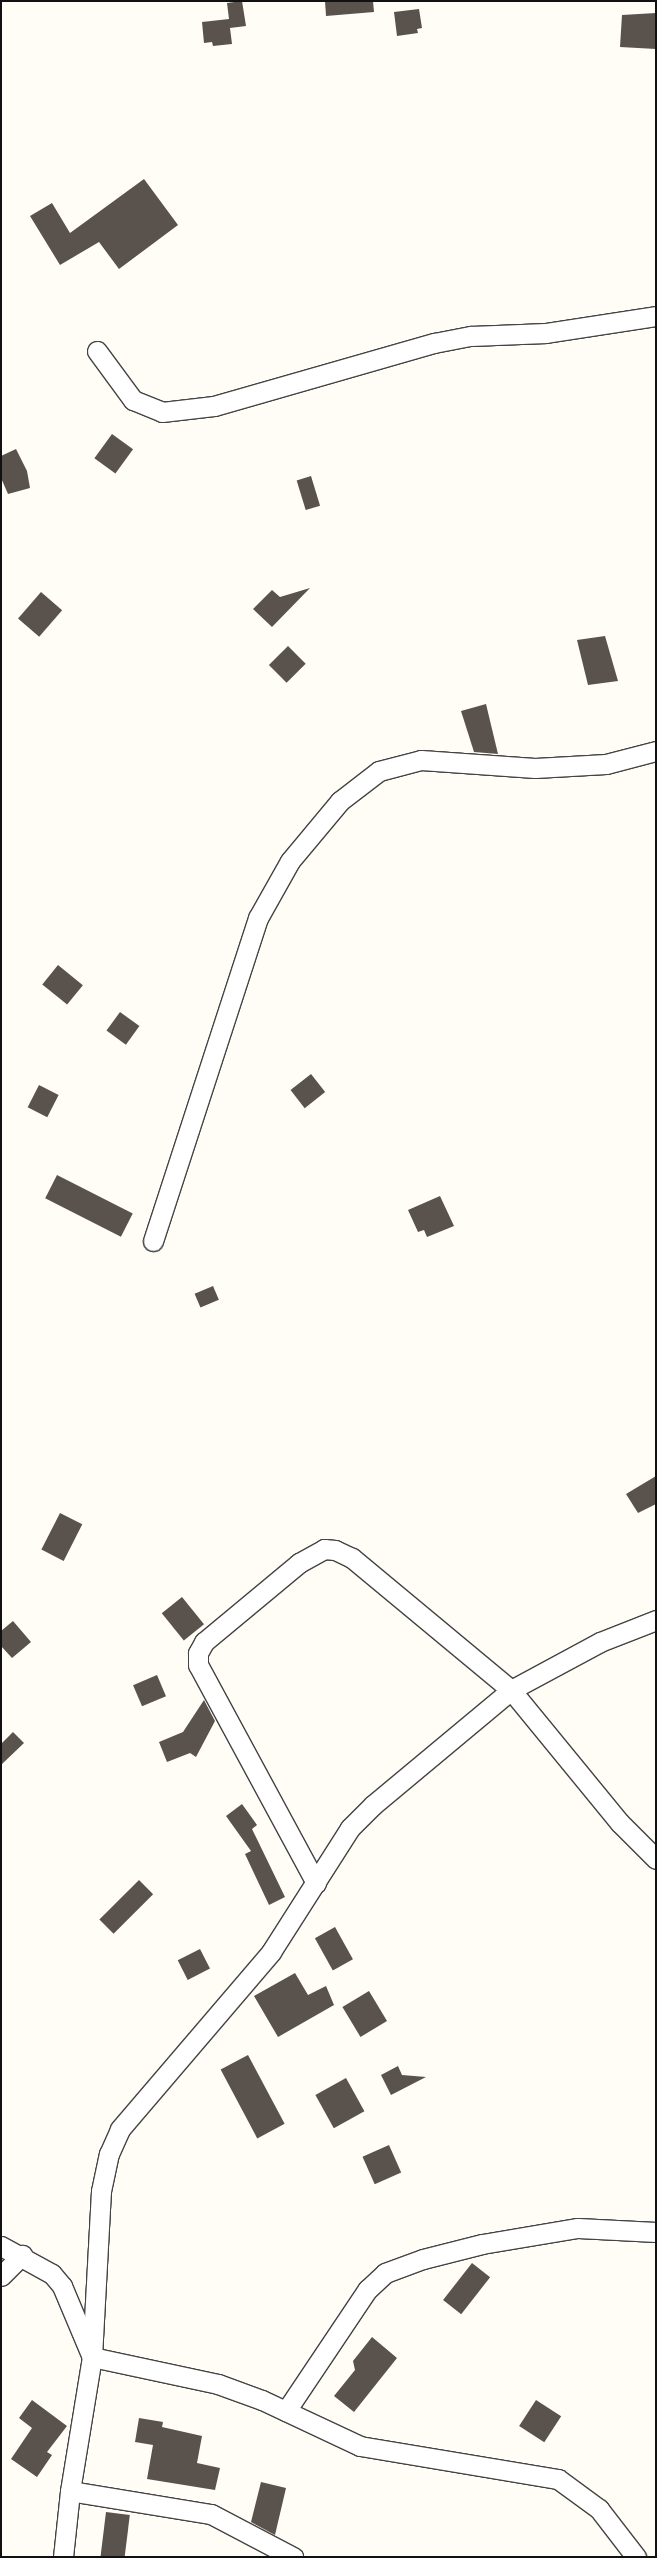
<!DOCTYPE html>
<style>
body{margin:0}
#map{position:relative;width:657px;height:2558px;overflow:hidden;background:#fffdf5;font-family:"Libre Baskerville",serif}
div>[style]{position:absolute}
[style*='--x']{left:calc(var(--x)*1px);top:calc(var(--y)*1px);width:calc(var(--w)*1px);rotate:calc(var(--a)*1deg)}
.building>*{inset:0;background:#5a524d;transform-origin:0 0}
.roads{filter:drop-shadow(1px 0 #444) drop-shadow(-1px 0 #444) drop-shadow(0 1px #444) drop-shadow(0 -1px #444)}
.minor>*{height:19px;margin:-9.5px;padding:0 9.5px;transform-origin:9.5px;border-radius:9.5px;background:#fff}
span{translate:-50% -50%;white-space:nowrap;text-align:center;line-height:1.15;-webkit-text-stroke:5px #fff;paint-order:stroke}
.frame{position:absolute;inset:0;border:2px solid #111;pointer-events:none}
</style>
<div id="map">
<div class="building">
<div style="clip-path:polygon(242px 1px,246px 26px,230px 28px,232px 44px,213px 46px,212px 42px,204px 43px,202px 22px,229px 19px,227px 3px)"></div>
<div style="clip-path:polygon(325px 1px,373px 1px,374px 12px,326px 16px)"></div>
<div style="clip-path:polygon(419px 9px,422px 28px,417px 29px,418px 33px,397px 36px,394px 12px)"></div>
<div style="clip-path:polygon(656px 13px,656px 49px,620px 47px,622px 15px)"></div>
<div style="clip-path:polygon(144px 179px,178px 225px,119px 269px,99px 242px,60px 265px,30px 216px,52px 203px,70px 233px)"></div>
<div style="left:112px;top:434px;width:26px;height:30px;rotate:36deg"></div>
<div style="clip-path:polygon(16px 449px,27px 471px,30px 488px,8px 494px,1px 478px,1px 456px)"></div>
<div style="left:311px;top:476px;width:31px;height:15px;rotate:73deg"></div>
<div style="clip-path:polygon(310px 588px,272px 627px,253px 609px,272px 590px,280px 597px)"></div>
<div style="left:41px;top:592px;width:28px;height:35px;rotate:41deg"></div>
<div style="clip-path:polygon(605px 636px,618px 681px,588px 685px,577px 640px)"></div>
<div style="left:288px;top:646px;width:25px;height:27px;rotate:45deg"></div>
<div style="clip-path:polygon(486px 704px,498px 754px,474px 752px,461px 711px)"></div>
<div style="left:58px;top:965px;width:32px;height:25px;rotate:39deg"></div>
<div style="left:120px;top:1012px;width:24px;height:23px;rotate:36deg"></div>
<div style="left:311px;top:1074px;width:23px;height:26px;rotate:52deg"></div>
<div style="left:39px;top:1085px;width:22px;height:25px;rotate:27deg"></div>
<div style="left:57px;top:1175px;width:85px;height:26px;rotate:27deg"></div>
<div style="clip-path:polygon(440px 1196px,454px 1226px,427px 1237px,424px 1230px,418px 1232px,408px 1210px)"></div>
<div style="left:213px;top:1286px;width:15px;height:20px;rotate:67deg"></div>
<div style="clip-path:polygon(656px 1476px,656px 1504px,638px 1513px,626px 1494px)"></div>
<div style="left:60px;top:1513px;width:25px;height:41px;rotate:27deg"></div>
<div style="left:182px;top:1597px;width:35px;height:26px;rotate:51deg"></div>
<div style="clip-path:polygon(13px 1621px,31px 1642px,12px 1658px,1px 1646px,1px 1631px)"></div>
<div style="left:157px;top:1675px;width:23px;height:26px;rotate:67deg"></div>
<div style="clip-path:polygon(204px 1700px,215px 1721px,196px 1757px,190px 1753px,167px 1762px,159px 1742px,183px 1732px)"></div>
<div style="clip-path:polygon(13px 1732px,24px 1743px,1px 1765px,1px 1744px)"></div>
<div style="clip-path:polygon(242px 1804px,257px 1825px,252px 1829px,285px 1897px,269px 1905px,245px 1854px,251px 1851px,226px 1816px)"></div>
<div style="left:139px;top:1880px;width:20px;height:56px;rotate:45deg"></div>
<div style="left:335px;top:1927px;width:37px;height:23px;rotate:61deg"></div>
<div style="left:200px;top:1949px;width:22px;height:25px;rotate:63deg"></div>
<div style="clip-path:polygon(295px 1973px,308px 1995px,326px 1986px,334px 2005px,278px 2037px,254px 1996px)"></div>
<div style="left:369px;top:1991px;width:35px;height:31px;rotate:59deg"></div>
<div style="left:248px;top:2055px;width:78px;height:31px;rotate:62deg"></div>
<div style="clip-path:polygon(398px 2066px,402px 2075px,426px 2077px,391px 2095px,381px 2075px)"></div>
<div style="left:346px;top:2078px;width:38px;height:35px;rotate:61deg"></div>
<div style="left:389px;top:2145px;width:30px;height:29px;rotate:66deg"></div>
<div style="left:472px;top:2263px;width:23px;height:47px;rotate:38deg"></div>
<div style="clip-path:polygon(372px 2337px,397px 2358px,354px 2412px,334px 2396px,355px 2370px,353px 2361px)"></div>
<div style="clip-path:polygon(32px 2400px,67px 2426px,47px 2452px,52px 2455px,37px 2477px,11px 2459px,32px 2428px,19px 2418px)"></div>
<div style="left:536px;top:2400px;width:30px;height:31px;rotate:33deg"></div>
<div style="clip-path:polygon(139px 2418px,163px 2422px,162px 2427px,202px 2436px,197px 2463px,220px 2468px,215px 2490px,147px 2479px,153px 2445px,135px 2442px)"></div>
<div style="clip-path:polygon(261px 2482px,286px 2488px,275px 2535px,251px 2522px)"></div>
<div style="left:106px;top:2512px;width:24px;height:45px;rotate:7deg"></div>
</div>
<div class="roads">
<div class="minor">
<div style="--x:97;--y:351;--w:61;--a:53.7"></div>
<div style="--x:133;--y:400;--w:31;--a:22"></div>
<div style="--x:162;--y:412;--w:52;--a:-6.6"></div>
<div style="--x:214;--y:406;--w:229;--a:-16"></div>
<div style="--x:434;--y:343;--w:38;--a:-11"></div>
<div style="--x:471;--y:336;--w:75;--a:-2.3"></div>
<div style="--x:546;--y:333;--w:111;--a:-8.8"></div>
<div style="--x:153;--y:1241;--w:340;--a:-72"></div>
<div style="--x:258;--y:918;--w:65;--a:-60.7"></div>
<div style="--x:290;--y:861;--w:78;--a:-50.2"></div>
<div style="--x:340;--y:801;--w:49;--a:-37.6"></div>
<div style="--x:379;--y:771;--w:43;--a:-14.7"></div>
<div style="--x:421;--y:760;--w:114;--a:4"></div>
<div style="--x:535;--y:768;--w:71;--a:-3.2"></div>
<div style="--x:606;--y:764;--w:52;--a:-14.6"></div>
<div style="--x:316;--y:1883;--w:248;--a:-118.4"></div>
<div style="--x:198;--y:1665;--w:12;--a:-90"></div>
<div style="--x:198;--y:1653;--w:13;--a:-61"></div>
<div style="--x:204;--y:1642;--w:124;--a:-39.7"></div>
<div style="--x:299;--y:1563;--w:29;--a:-29"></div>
<div style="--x:324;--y:1549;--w:11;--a:5"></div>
<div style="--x:335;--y:1550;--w:19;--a:25"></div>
<div style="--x:352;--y:1558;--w:207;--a:39.7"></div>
<div style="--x:511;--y:1690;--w:172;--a:50.7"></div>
<div style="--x:620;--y:1823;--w:51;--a:45"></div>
<div style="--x:1;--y:2246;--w:58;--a:28.8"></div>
<div style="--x:52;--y:2274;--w:16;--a:50"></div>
<div style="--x:62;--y:2286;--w:75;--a:67.2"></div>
<div style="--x:1;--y:2276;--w:30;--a:-45"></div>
<div style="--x:92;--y:2357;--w:129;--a:12.1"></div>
<div style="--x:218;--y:2384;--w:47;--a:20"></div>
<div style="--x:262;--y:2400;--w:108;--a:25.1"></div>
<div style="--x:360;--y:2446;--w:201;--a:9.5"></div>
<div style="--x:558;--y:2479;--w:51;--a:36.2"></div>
<div style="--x:599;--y:2509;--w:61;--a:52.4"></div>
<div style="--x:286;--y:2411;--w:146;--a:-56.2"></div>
<div style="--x:367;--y:2290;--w:25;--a:-43"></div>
<div style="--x:385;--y:2273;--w:40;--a:-20.2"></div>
<div style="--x:423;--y:2259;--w:61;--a:-14.3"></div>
<div style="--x:482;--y:2244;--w:97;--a:-9.5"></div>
<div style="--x:578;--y:2228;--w:78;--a:2.9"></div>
<div style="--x:70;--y:2491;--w:143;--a:9.3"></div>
<div style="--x:211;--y:2514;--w:93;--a:27.7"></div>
<div style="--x:63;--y:2557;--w:66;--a:-83.9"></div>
<div style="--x:70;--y:2491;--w:136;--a:-80.7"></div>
<div style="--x:92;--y:2357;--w:166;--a:-86.9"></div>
<div style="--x:101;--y:2191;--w:38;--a:-78"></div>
<div style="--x:109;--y:2154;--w:27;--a:-66"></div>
<div style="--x:120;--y:2129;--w:233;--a:-49.5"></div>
<div style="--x:271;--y:1952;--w:147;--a:-57.5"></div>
<div style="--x:350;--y:1828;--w:33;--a:-45"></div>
<div style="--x:373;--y:1805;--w:180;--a:-39.8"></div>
<div style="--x:511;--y:1690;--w:101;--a:-28.3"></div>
<div style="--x:600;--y:1642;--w:60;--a:-21.4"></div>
</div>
</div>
<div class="frame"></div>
</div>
